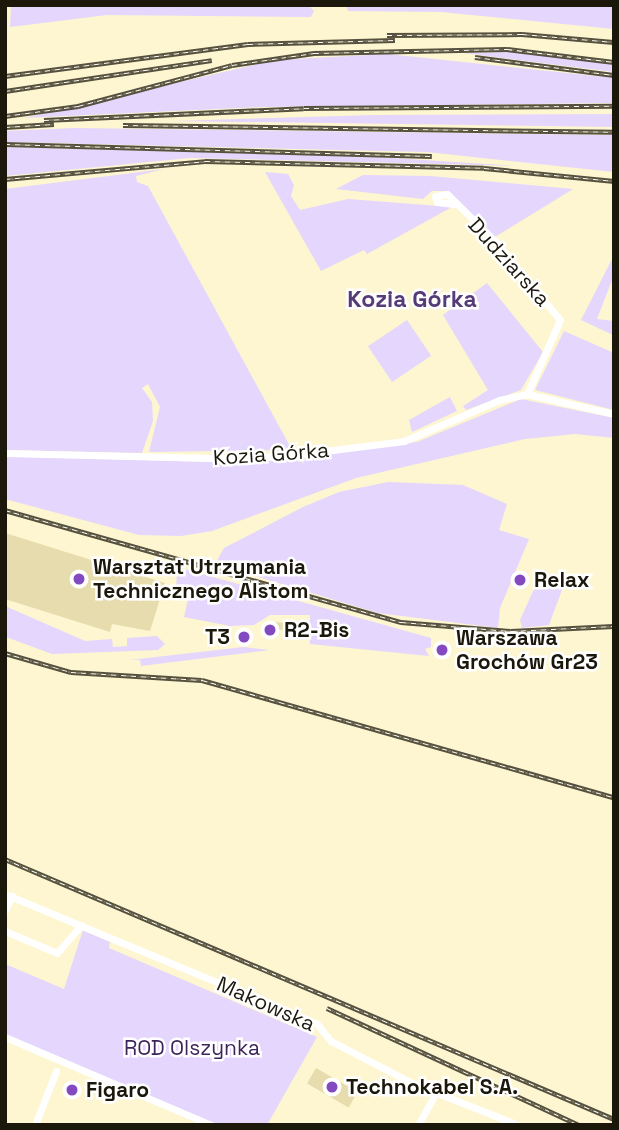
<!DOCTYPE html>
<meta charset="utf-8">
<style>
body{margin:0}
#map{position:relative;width:619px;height:1130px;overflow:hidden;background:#fef6d1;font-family:"Space Grotesk",sans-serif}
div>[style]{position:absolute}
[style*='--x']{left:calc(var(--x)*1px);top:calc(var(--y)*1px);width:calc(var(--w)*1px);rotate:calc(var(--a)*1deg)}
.green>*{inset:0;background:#e4d6fc;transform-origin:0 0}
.building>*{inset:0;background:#e7dcad;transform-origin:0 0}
.street>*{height:7px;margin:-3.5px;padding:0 3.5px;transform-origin:3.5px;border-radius:3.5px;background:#fff}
.rail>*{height:4.5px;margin-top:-2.25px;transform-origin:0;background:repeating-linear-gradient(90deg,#fff 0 5px,#55513e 0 10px);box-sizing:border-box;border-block:2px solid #55513e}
.dots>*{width:19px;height:19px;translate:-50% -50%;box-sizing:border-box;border:4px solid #fff;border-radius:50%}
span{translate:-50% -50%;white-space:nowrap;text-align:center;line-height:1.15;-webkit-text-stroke:5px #fff;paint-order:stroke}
.street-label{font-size:21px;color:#1b180b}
.poi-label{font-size:21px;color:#1b180b;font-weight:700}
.left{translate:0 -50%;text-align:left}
.right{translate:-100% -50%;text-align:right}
.park-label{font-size:21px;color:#3d2559}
.neighbourhood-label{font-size:23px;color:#553b77;font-weight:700}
.frame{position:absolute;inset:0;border:7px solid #1b180b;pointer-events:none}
</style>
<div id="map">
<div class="green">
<div style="clip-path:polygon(11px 5px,308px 5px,314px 11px,311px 17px,107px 15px,10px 27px)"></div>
<div style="clip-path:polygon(346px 5px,614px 5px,614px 29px,441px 12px,348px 11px)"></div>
<div style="clip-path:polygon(509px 52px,590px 60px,614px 65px,614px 72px,463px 53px)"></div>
<div style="clip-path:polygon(388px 54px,614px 78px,614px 103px,264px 107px,24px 118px,275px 60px)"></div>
<div style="clip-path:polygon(614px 114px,614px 127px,173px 121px,374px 115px)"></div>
<div style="clip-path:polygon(74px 128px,614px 135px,614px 172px,427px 152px,5px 142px,5px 131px)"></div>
<div style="clip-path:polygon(5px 147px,361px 156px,516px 166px,190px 158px,5px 176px)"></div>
<div style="clip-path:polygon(164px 169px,136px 176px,137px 182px,148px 186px,292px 450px,149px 452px,160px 407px,148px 384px,142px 388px,152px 402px,153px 421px,142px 453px,5px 450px,5px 189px)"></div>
<div style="clip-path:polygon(265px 172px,288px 174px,294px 185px,291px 196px,300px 210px,348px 199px,452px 207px,367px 254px,364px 250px,321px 271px)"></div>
<div style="clip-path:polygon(363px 175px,430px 176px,573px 189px,495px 237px,449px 191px,432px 191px,423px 199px,336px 189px)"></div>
<div style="clip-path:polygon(614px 255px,614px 275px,597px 319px,614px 321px,613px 335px,581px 320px)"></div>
<div style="clip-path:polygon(487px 283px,543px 352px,521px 390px,466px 410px,463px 406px,488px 390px,443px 315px)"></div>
<div style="left:407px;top:320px;width:43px;height:47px;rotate:56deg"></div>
<div style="clip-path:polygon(564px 331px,614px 353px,614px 410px,535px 390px)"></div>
<div style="clip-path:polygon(450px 397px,457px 411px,412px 432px,409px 420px)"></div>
<div style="clip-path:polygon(521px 399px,614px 418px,614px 438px,575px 434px,525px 439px,356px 478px,212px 531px,181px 536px,139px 535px,5px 499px,5px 456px,248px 463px,301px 458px,303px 464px,305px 457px,417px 442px)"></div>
<div style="clip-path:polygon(388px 482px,463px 485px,507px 504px,499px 530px,529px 539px,500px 608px,498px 628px,378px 613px,215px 564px,224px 548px,303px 507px,339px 492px)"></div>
<div style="clip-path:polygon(177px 567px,431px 638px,431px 647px,425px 649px,429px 656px,310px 644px,310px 615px,270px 615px,254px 625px,230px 626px,184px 617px,188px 599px,176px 596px)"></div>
<div style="clip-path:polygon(539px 578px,563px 587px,549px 625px,522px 628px,520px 620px)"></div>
<div style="clip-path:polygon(5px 606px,85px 641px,112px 639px,113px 647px,127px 646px,127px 638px,157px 636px,165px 644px,158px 650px,52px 654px,6px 637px)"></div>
<div style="clip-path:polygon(243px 647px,269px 650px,141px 666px,140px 660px,130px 660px)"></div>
<div style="clip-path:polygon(83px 930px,110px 942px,109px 948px,317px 1037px,267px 1125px,217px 1125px,5px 1034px,5px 964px,64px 989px)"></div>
</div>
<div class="building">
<div style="clip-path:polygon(5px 533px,165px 583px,150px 631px,112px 624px,110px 632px,5px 599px)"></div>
<div style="clip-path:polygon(265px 622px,299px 623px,299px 630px,274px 630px,274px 638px,265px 638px)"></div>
<div style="left:316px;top:1068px;width:48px;height:18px;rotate:30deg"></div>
</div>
<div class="street">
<div style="--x:453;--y:204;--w:16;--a:-173"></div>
<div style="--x:437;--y:202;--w:6;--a:-108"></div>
<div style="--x:435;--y:196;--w:12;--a:-9"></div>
<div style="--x:447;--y:194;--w:69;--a:44.4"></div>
<div style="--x:496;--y:242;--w:101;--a:50.6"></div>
<div style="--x:560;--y:320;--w:81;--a:114"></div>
<div style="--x:5;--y:453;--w:238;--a:1.4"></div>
<div style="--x:243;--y:459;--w:58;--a:-4.9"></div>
<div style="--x:301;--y:454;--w:104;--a:-7.2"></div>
<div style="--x:404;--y:441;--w:103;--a:-23.3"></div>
<div style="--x:499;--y:400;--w:29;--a:-12"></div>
<div style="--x:527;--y:394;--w:89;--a:12.9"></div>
<div style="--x:5;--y:894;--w:338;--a:22.6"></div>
<div style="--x:317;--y:1024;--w:22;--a:51"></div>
<div style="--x:331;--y:1041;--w:91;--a:27.4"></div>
<div style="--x:412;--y:1083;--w:114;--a:21.6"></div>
<div style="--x:5;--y:910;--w:16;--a:-63"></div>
<div style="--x:5;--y:931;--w:56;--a:22.9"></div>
<div style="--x:57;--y:953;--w:37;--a:-49"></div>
<div style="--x:5;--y:1037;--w:224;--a:23.1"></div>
<div style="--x:35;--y:1125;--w:58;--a:-68.7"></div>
<div style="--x:418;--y:1125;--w:39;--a:-61"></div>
</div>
<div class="rail">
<div style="--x:387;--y:35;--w:135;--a:-0.4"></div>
<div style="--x:522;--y:34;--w:92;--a:5"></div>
<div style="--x:475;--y:57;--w:140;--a:7.4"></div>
<div style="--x:5;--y:76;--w:245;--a:-7.5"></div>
<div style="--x:248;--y:44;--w:147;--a:-1.6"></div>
<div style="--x:5;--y:91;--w:209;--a:-8.5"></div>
<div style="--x:5;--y:116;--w:74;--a:-7.8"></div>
<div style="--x:78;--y:106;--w:159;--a:-14.9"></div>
<div style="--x:232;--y:65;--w:83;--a:-8.3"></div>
<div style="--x:314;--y:53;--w:193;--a:-1.2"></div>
<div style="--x:507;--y:49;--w:108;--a:6.9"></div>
<div style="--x:44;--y:120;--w:260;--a:-2.6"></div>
<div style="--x:304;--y:108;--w:310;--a:-0.4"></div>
<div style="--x:123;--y:125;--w:491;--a:0.8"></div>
<div style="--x:5;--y:127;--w:49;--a:-3.5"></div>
<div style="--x:5;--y:144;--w:427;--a:1.6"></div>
<div style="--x:5;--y:179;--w:201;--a:-5.1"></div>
<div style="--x:205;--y:161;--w:279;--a:1.4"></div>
<div style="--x:484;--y:168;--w:131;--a:5.7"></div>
<div style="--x:5;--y:510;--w:412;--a:15.8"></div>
<div style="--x:401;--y:622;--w:110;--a:4.7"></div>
<div style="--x:511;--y:631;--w:103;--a:-2.8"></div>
<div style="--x:5;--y:653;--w:69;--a:16.1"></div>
<div style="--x:71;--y:672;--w:131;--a:3.5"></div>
<div style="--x:202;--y:680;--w:428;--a:15.9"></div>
<div style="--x:5;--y:859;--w:662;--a:23.12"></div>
<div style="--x:327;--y:1008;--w:278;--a:24.9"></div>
</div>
<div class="dots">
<div style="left:79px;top:579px;background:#8249c0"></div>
<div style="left:520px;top:580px;background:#8249c0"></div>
<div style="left:270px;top:630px;background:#8249c0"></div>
<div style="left:244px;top:637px;background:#8249c0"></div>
<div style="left:442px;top:650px;background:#8249c0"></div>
<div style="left:332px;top:1087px;background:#8249c0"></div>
<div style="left:72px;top:1090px;background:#8249c0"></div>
</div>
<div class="street-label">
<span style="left:509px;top:262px;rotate:48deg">Dudziarska</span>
<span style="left:271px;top:454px;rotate:-4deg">Kozia Górka</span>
<span style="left:266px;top:1004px;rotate:24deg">Makowska</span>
</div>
<div class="poi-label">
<span class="left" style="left:93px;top:579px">Warsztat Utrzymania<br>Technicznego Alstom</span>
<span class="left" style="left:534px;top:580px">Relax</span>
<span class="left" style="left:284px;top:630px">R2-Bis</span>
<span class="right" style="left:230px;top:637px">T3</span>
<span class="left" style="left:456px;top:650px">Warszawa<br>Grochów Gr23</span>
<span class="left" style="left:346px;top:1087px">Technokabel S.A.</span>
<span class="left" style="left:86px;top:1090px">Figaro</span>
</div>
<div class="park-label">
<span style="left:192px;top:1048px">ROD Olszynka</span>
</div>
<div class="neighbourhood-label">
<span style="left:412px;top:299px">Kozia Górka</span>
</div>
<div class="frame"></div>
</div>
